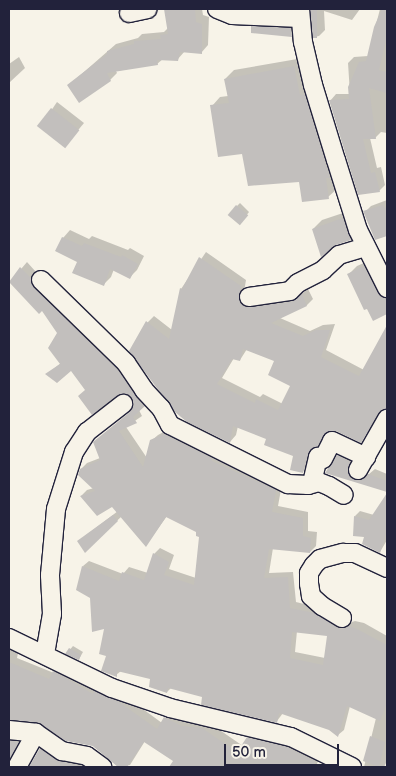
<!DOCTYPE html>
<style>
body{margin:0}
#map{position:relative;width:396px;height:776px;overflow:hidden;background:#f7f3e8;font-family:"Balsamiq Sans",sans-serif}
div>[style]{position:absolute}
[style*='--x']{left:calc(var(--x)*1px);top:calc(var(--y)*1px);width:calc(var(--w)*1px);rotate:calc(var(--a)*1deg)}
.shadow>*{inset:0;background:#0003}
.building>*{inset:0;background:#c2bfbd;transform-origin:0 0}
.roads{filter:drop-shadow(1px 0 #22223b) drop-shadow(-1px 0 #22223b) drop-shadow(0 1px #22223b) drop-shadow(0 -1px #22223b)}
.minor>*{height:18px;margin:-9px;padding:0 9px;transform-origin:9px;border-radius:9px;background:#f7f3e8}
span{translate:-50% -50%;white-space:nowrap;text-align:center;line-height:1.15;-webkit-text-stroke:4.5px #f7f3e8;paint-order:stroke}
.frame{position:absolute;inset:0;border:10px solid #22223b;pointer-events:none}
.scale{position:absolute;left:224px;top:744px;width:115px;height:22px;box-sizing:border-box;border:2px solid #22223b;border-top:0;padding-left:6px;font-size:15px;line-height:18px;white-space:nowrap;color:#22223b;-webkit-text-stroke:4px #f7f3e8;paint-order:stroke}
</style>
<div id="map">
<div class="shadow">
<div style="clip-path:polygon(165px 9px,202px 9px,203px 15px,209px 17px,208px 45px,201px 53px,185px 51px,177px 60px,163px 59px,157px 64px,116px 71px,117px 73px,110px 80px,69px 85px,116px 44px,138px 38px,142px 34px,164px 32px,168px 28px)"></div>
<div style="clip-path:polygon(312px 9px,360px 9px,352px 20px,324px 11px,325px 30px,319px 36px,314px 37px)"></div>
<div style="clip-path:polygon(380px 9px,387px 9px,387px 133px,381px 132px,375px 138px,370px 138px,377px 168px,381px 167px,385px 185px,379px 191px,330px 101px,336px 94px,350px 94px,348px 63px,354px 57px,368px 56px)"></div>
<div style="clip-path:polygon(274px 22px,297px 23px,297px 29px,292px 35px,269px 27px)"></div>
<div style="clip-path:polygon(19px 57px,25px 68px,9px 83px,9px 64px)"></div>
<div style="clip-path:polygon(303px 58px,337px 189px,328px 197px,300px 181px,243px 153px,212px 106px,220px 97px,228px 96px,225px 79px,234px 70px)"></div>
<div style="clip-path:polygon(57px 102px,84px 123px,70px 140px,40px 127px)"></div>
<div style="clip-path:polygon(387px 200px,387px 234px,375px 238px,365px 212px,371px 206px)"></div>
<div style="clip-path:polygon(240px 203px,249px 212px,242px 221px,237px 206px)"></div>
<div style="clip-path:polygon(352px 210px,359px 230px,351px 239px,313px 229px,322px 220px)"></div>
<div style="clip-path:polygon(70px 230px,89px 239px,92px 236px,128px 250px,130px 248px,144px 256px,137px 270px,129px 278px,114px 269px,111px 277px,104px 284px,78px 261px,63px 238px)"></div>
<div style="clip-path:polygon(evenodd,206px 252px,246px 280px,244px 292px,252px 301px,299px 296px,308px 289px,313px 299px,307px 305px,280px 318px,310px 331px,323px 325px,335px 324px,326px 350px,364px 370px,387px 328px,387px 408px,384px 408px,361px 441px,336px 430px,327px 432px,323px 439px,313px 447px,309px 465px,303px 471px,294px 456px,268px 439px,238px 426px,236px 435px,230px 442px,131px 351px,148px 322px,154px 316px,172px 330px,181px 289px,206px 252px,247px 349px,276px 360px,292px 385px,283px 404px,263px 394px,260px 397px,222px 378px,234px 358px,240px 360px,247px 349px)"></div>
<div style="clip-path:polygon(373px 259px,387px 286px,387px 313px,373px 319px,349px 274px,357px 266px)"></div>
<div style="clip-path:polygon(evenodd,27px 262px,36px 272px,39px 282px,150px 400px,139px 410px,142px 416px,126px 427px,147px 458px,151px 441px,158px 435px,171px 428px,282px 484px,278px 506px,308px 512px,308px 531px,317px 532px,316px 546px,310px 552px,273px 548px,269px 573px,293px 572px,296px 602px,320px 608px,343px 622px,349px 623px,355px 621px,364px 623px,387px 636px,387px 761px,384px 767px,364px 767px,376px 718px,350px 706px,344px 730px,338px 735px,329px 729px,283px 713px,277px 721px,204px 696px,171px 688px,167px 692px,151px 678px,121px 671px,116px 675px,108px 655px,106px 627px,91px 597px,83px 566px,89px 561px,123px 574px,129px 567px,148px 573px,154px 554px,160px 548px,174px 555px,169px 569px,196px 578px,200px 536px,198px 532px,167px 516px,146px 545px,122px 516px,85px 551px,85px 536px,118px 511px,112px 505px,81px 496px,87px 490px,94px 488px,81px 469px,87px 463px,100px 458px,131px 411px,135px 402px,128px 393px,86px 390px,71px 369px,47px 374px,61px 363px,59px 333px,42px 309px,10px 282px,27px 262px,297px 631px,329px 635px,325px 658px,295px 652px,297px 631px)"></div>
<div style="clip-path:polygon(343px 450px,355px 456px,359px 474px,369px 474px,375px 469px,387px 474px,387px 491px,327px 472px)"></div>
<div style="clip-path:polygon(387px 496px,387px 540px,380px 552px,365px 536px,355px 516px,360px 511px,374px 515px)"></div>
<div style="clip-path:polygon(9px 644px,19px 648px,17px 658px,54px 673px,60px 666px,125px 696px,162px 723px,171px 712px,208px 722px,243px 746px,254px 732px,320px 755px,316px 767px,170px 767px,175px 761px,145px 741px,130px 765px,119px 767px,93px 746px,41px 722px,9px 717px,9px 703px,82px 723px,82px 720px,9px 700px,9px 694px,79px 714px,83px 702px,9px 677px)"></div>
<div style="clip-path:polygon(73px 646px,83px 652px,79px 659px,67px 653px)"></div>
<div style="clip-path:polygon(9px 731px,25px 735px,9px 767px)"></div>
<div style="clip-path:polygon(48px 742px,102px 767px,58px 767px,46px 761px,43px 767px,30px 767px,41px 749px)"></div>
</div>
<div class="building">
<div style="clip-path:polygon(164px 9px,195px 9px,196px 22px,202px 24px,202px 54px,180px 52px,178px 61px,157px 60px,158px 65px,107px 73px,111px 81px,79px 103px,67px 85px,107px 54px,107px 51px,134px 44px,134px 41px,161px 39px,160px 35px,168px 34px)"></div>
<div style="left:311px;top:9px;width:6px;height:29px"></div>
<div style="clip-path:polygon(382px 9px,387px 9px,387px 36px,379px 70px,387px 72px,387px 93px,369px 88px,376px 139px,363px 139px,371px 173px,375px 172px,380px 192px,358px 195px,329px 100px,349px 99px,348px 87px,359px 62px,366px 61px,374px 27px)"></div>
<div style="clip-path:polygon(251px 26px,291px 28px,292px 37px,251px 33px)"></div>
<div style="clip-path:polygon(294px 66px,300px 95px,305px 94px,330px 178px,326px 178px,329px 199px,302px 202px,299px 182px,248px 186px,242px 154px,218px 157px,210px 105px,229px 103px,224px 79px)"></div>
<div style="left:51px;top:108px;width:36px;height:23px;rotate:38deg"></div>
<div style="left:236px;top:205px;width:16px;height:13px;rotate:40deg"></div>
<div style="clip-path:polygon(383px 205px,384px 208px,387px 207px,387px 236px,375px 240px,363px 211px)"></div>
<div style="clip-path:polygon(343px 218px,351px 240px,336px 245px,321px 257px,312px 229px)"></div>
<div style="clip-path:polygon(62px 237px,82px 246px,84px 243px,121px 257px,122px 255px,138px 264px,130px 279px,110px 269px,104px 286px,72px 273px,77px 262px,55px 251px)"></div>
<div style="clip-path:polygon(evenodd,199px 257px,241px 286px,239px 299px,246px 307px,292px 302px,302px 294px,307px 306px,271px 323px,303px 336px,316px 330px,330px 330px,321px 357px,359px 376px,387px 325px,387px 408px,378px 414px,361px 443px,336px 431px,327px 432px,317px 447px,311px 449px,308px 454px,303px 473px,290px 470px,293px 456px,264px 445px,266px 439px,233px 426px,230px 443px,187px 422px,175px 412px,129px 351px,146px 321px,169px 339px,180px 288px,182px 289px,199px 257px,243px 349px,274px 361px,268px 375px,290px 386px,278px 410px,256px 399px,255px 403px,217px 384px,232px 359px,240px 361px,243px 349px)"></div>
<div style="clip-path:polygon(364px 266px,378px 293px,387px 298px,387px 314px,373px 321px,367px 309px,364px 310px,347px 274px)"></div>
<div style="clip-path:polygon(evenodd,20px 267px,31px 278px,34px 288px,118px 370px,145px 406px,133px 417px,137px 423px,119px 431px,143px 467px,150px 440px,164px 434px,212px 458px,212px 461px,276px 490px,272px 512px,303px 518px,303px 536px,311px 538px,310px 553px,269px 549px,264px 578px,288px 577px,290px 608px,314px 613px,337px 627px,342px 629px,349px 626px,357px 629px,387px 645px,387px 703px,380px 721px,347px 706px,338px 737px,329px 730px,279px 713px,277px 723px,201px 705px,202px 697px,168px 688px,167px 693px,149px 687px,150px 679px,117px 671px,117px 677px,101px 671px,106px 656px,99px 654px,104px 629px,92px 632px,90px 598px,76px 590px,82px 566px,119px 581px,122px 572px,144px 580px,153px 553px,169px 562px,164px 575px,194px 585px,199px 537px,196px 536px,196px 532px,166px 517px,146px 547px,112px 507px,97px 516px,80px 496px,95px 491px,78px 475px,80px 469px,100px 460px,93px 442px,130px 412px,133px 402px,127px 394px,121px 394px,92px 415px,78px 396px,85px 390px,71px 371px,57px 383px,45px 374px,60px 364px,48px 348px,57px 333px,42px 311px,39px 314px,9px 282px,20px 267px,292px 632px,327px 636px,323px 665px,290px 658px,292px 632px)"></div>
<div style="clip-path:polygon(337px 455px,351px 462px,347px 471px,352px 479px,363px 479px,368px 474px,387px 481px,387px 492px,325px 473px)"></div>
<div style="clip-path:polygon(387px 493px,387px 531px,380px 553px,362px 544px,364px 537px,353px 536px,354px 516px,369px 520px)"></div>
<div style="clip-path:polygon(113px 515px,118px 521px,85px 553px,77px 541px)"></div>
<div style="clip-path:polygon(69px 648px,81px 655px,79px 660px,65px 654px)"></div>
<div style="clip-path:polygon(9px 662px,49px 679px,53px 671px,93px 694px,94px 691px,119px 702px,157px 729px,164px 717px,182px 726px,202px 728px,237px 752px,247px 737px,287px 747px,315px 761px,313px 767px,169px 767px,173px 761px,144px 742px,127px 767px,118px 767px,93px 746px,66px 741px,38px 723px,9px 720px)"></div>
<div style="clip-path:polygon(370px 736px,385px 742px,379px 767px,363px 761px)"></div>
<div style="clip-path:polygon(9px 741px,19px 742px,9px 760px)"></div>
<div style="clip-path:polygon(40px 748px,60px 761px,81px 766px,29px 767px)"></div>
</div>
<div class="roads">
<div class="minor">
<div style="--x:217;--y:9;--w:16;--a:22"></div>
<div style="--x:232;--y:15;--w:68;--a:2.5"></div>
<div style="--x:300;--y:9;--w:33;--a:85"></div>
<div style="--x:303;--y:42;--w:44;--a:76.9"></div>
<div style="--x:313;--y:85;--w:78;--a:73"></div>
<div style="--x:336;--y:160;--w:73;--a:72.6"></div>
<div style="--x:358;--y:230;--w:65;--a:63.4"></div>
<div style="--x:129;--y:13;--w:19;--a:-12"></div>
<div style="--x:41;--y:280;--w:119;--a:44.3"></div>
<div style="--x:126;--y:363;--w:32;--a:56"></div>
<div style="--x:144;--y:390;--w:25;--a:47"></div>
<div style="--x:161;--y:408;--w:19;--a:62"></div>
<div style="--x:170;--y:425;--w:132;--a:26.6"></div>
<div style="--x:288;--y:484;--w:20;--a:3"></div>
<div style="--x:308;--y:485;--w:11;--a:-15"></div>
<div style="--x:319;--y:482;--w:11;--a:22"></div>
<div style="--x:329;--y:486;--w:17;--a:31"></div>
<div style="--x:249;--y:297;--w:41;--a:-8.3"></div>
<div style="--x:290;--y:291;--w:11;--a:-45"></div>
<div style="--x:298;--y:283;--w:28;--a:-27"></div>
<div style="--x:323;--y:270;--w:22;--a:-43"></div>
<div style="--x:339;--y:255;--w:28;--a:-17"></div>
<div style="--x:358;--y:470;--w:59;--a:-60.4"></div>
<div style="--x:312;--y:483;--w:27;--a:-77"></div>
<div style="--x:318;--y:457;--w:5;--a:22"></div>
<div style="--x:323;--y:459;--w:20;--a:-63"></div>
<div style="--x:332;--y:441;--w:38;--a:25"></div>
<div style="--x:342;--y:618;--w:23;--a:-149"></div>
<div style="--x:322;--y:606;--w:15;--a:-138"></div>
<div style="--x:311;--y:596;--w:12;--a:-99"></div>
<div style="--x:309;--y:584;--w:11;--a:-90"></div>
<div style="--x:309;--y:573;--w:9;--a:-58"></div>
<div style="--x:314;--y:565;--w:8;--a:-45"></div>
<div style="--x:320;--y:559;--w:24;--a:-15"></div>
<div style="--x:343;--y:553;--w:12;--a:0"></div>
<div style="--x:355;--y:553;--w:35;--a:25"></div>
<div style="--x:9;--y:638;--w:114;--a:25.9"></div>
<div style="--x:112;--y:688;--w:61;--a:19"></div>
<div style="--x:170;--y:708;--w:124;--a:13.5"></div>
<div style="--x:291;--y:737;--w:68;--a:26.2"></div>
<div style="--x:45;--y:654;--w:41;--a:-80.1"></div>
<div style="--x:52;--y:614;--w:39;--a:-93"></div>
<div style="--x:50;--y:575;--w:66;--a:-84.8"></div>
<div style="--x:56;--y:509;--w:60;--a:-72.5"></div>
<div style="--x:74;--y:452;--w:24;--a:-57"></div>
<div style="--x:87;--y:432;--w:46;--a:-37.9"></div>
<div style="--x:9;--y:730;--w:27;--a:6"></div>
<div style="--x:36;--y:733;--w:32;--a:35"></div>
<div style="--x:62;--y:751;--w:25;--a:11"></div>
<div style="--x:87;--y:756;--w:19;--a:36"></div>
<div style="--x:17;--y:767;--w:39;--a:-61"></div>
</div>
</div>
<div class="frame"></div>
<div class="scale">50 m</div>
</div>
